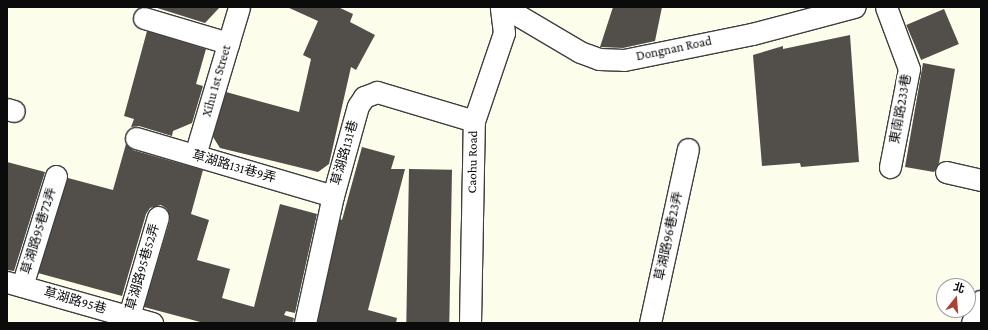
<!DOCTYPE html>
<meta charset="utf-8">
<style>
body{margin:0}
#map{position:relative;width:988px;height:330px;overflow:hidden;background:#fdfdeb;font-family:"Crimson Pro","Noto Sans TC",serif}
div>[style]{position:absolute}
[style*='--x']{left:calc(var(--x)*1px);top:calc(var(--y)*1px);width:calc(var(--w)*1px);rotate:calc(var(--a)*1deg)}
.building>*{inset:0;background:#524e49;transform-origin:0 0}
.roads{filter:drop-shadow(1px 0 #3e3e3e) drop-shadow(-1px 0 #3e3e3e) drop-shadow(0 1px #3e3e3e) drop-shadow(0 -1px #3e3e3e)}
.minor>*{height:21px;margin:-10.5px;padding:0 10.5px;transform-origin:10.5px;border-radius:10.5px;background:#fff}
span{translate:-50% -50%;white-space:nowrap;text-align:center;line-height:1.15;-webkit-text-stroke:4px #fff;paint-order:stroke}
.street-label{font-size:13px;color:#0b0b0b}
.frame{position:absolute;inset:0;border:8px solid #0b0b0b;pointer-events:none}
.north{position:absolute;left:936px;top:278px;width:40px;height:40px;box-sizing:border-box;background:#fff;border:1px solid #9d9d9d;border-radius:50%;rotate:17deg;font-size:11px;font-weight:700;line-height:16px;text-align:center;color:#0b0b0b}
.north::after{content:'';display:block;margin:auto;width:14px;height:18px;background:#ab4533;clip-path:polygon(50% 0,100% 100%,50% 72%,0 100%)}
</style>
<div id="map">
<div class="building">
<div style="clip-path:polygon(154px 7px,220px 7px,205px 23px)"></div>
<div style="clip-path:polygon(287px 7px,338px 7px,353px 14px,350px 22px,375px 35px,356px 70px,351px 67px,329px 164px,318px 172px,220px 148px,213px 137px,226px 92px,299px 112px,311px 59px,303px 55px,318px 21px)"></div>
<div style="clip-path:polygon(613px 7px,662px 7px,655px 41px,623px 48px,600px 47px)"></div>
<div style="left:944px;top:9px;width:38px;height:41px;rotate:67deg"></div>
<div style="clip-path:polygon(147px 31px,206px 49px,196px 84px,203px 86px,192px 123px,173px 131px,172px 136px,139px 126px,131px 127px,134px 119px,124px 116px)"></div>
<div style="clip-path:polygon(850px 35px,859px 162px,801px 167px,800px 163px,762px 166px,753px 55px,783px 46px,783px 49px)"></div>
<div style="clip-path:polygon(923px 63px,955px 69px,939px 163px,934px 172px,905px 167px)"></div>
<div style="clip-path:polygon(126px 144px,133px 150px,203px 170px,191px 214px,209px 220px,197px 260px,230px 269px,222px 298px,254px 307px,280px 204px,317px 214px,295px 313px,286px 311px,284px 315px,294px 318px,293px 323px,204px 323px,144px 307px,170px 220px,167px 209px,161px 205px,150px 208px,146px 214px,122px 296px,38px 273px,68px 178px,113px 190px)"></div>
<div style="clip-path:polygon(362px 147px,395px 156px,391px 169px,405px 169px,368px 310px,397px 318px,396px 323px,317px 323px,340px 219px,342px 220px)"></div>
<div style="clip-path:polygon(7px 162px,45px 172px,14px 271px,7px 270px)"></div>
<div style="left:409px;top:169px;width:43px;height:154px;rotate:1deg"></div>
</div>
<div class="roads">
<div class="minor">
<div style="--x:504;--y:7;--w:88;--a:30.6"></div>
<div style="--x:580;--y:52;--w:20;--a:20"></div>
<div style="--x:599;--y:59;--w:25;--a:2"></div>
<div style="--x:624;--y:60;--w:131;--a:-11.5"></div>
<div style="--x:752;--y:34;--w:106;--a:-14.8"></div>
<div style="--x:886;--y:7;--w:66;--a:69.6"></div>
<div style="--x:909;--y:69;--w:100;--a:101"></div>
<div style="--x:144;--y:18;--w:88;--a:16.6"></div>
<div style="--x:7;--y:109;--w:7;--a:16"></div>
<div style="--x:136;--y:138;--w:205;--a:16.4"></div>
<div style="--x:195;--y:155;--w:154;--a:-73.4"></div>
<div style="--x:946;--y:172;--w:36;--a:13"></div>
<div style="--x:7;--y:282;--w:151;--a:15.8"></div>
<div style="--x:22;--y:286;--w:115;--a:-72.8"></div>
<div style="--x:129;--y:316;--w:103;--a:-73.7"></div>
<div style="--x:305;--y:323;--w:130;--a:-77.6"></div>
<div style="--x:333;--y:196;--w:93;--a:-74.5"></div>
<div style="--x:358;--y:106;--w:11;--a:-56"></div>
<div style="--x:364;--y:97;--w:14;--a:-21"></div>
<div style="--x:377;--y:92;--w:101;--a:16.6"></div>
<div style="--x:470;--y:323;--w:202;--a:-88.9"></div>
<div style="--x:474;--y:121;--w:93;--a:-71.2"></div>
<div style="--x:504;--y:33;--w:26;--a:-97"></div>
<div style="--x:650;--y:323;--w:178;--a:-77.7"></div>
<div style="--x:972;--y:323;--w:24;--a:-68"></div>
</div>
</div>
<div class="street-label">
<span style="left:674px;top:49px;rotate:-12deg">Dongnan Road</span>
<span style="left:217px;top:81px;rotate:-74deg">Xihu 1st Street</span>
<span style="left:901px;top:109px;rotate:-80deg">東南路233巷</span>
<span style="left:345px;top:153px;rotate:-74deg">草湖路131巷</span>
<span style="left:473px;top:162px;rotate:-89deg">Caohu Road</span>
<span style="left:234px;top:167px;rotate:16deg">草湖路131巷9弄</span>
<span style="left:39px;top:231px;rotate:-73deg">草湖路95巷72弄</span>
<span style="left:669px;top:236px;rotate:-78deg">草湖路96巷23弄</span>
<span style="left:143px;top:267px;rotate:-74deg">草湖路95巷52弄</span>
<span style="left:75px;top:301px;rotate:16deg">草湖路95巷</span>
</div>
<div class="frame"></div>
<div class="north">北</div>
</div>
